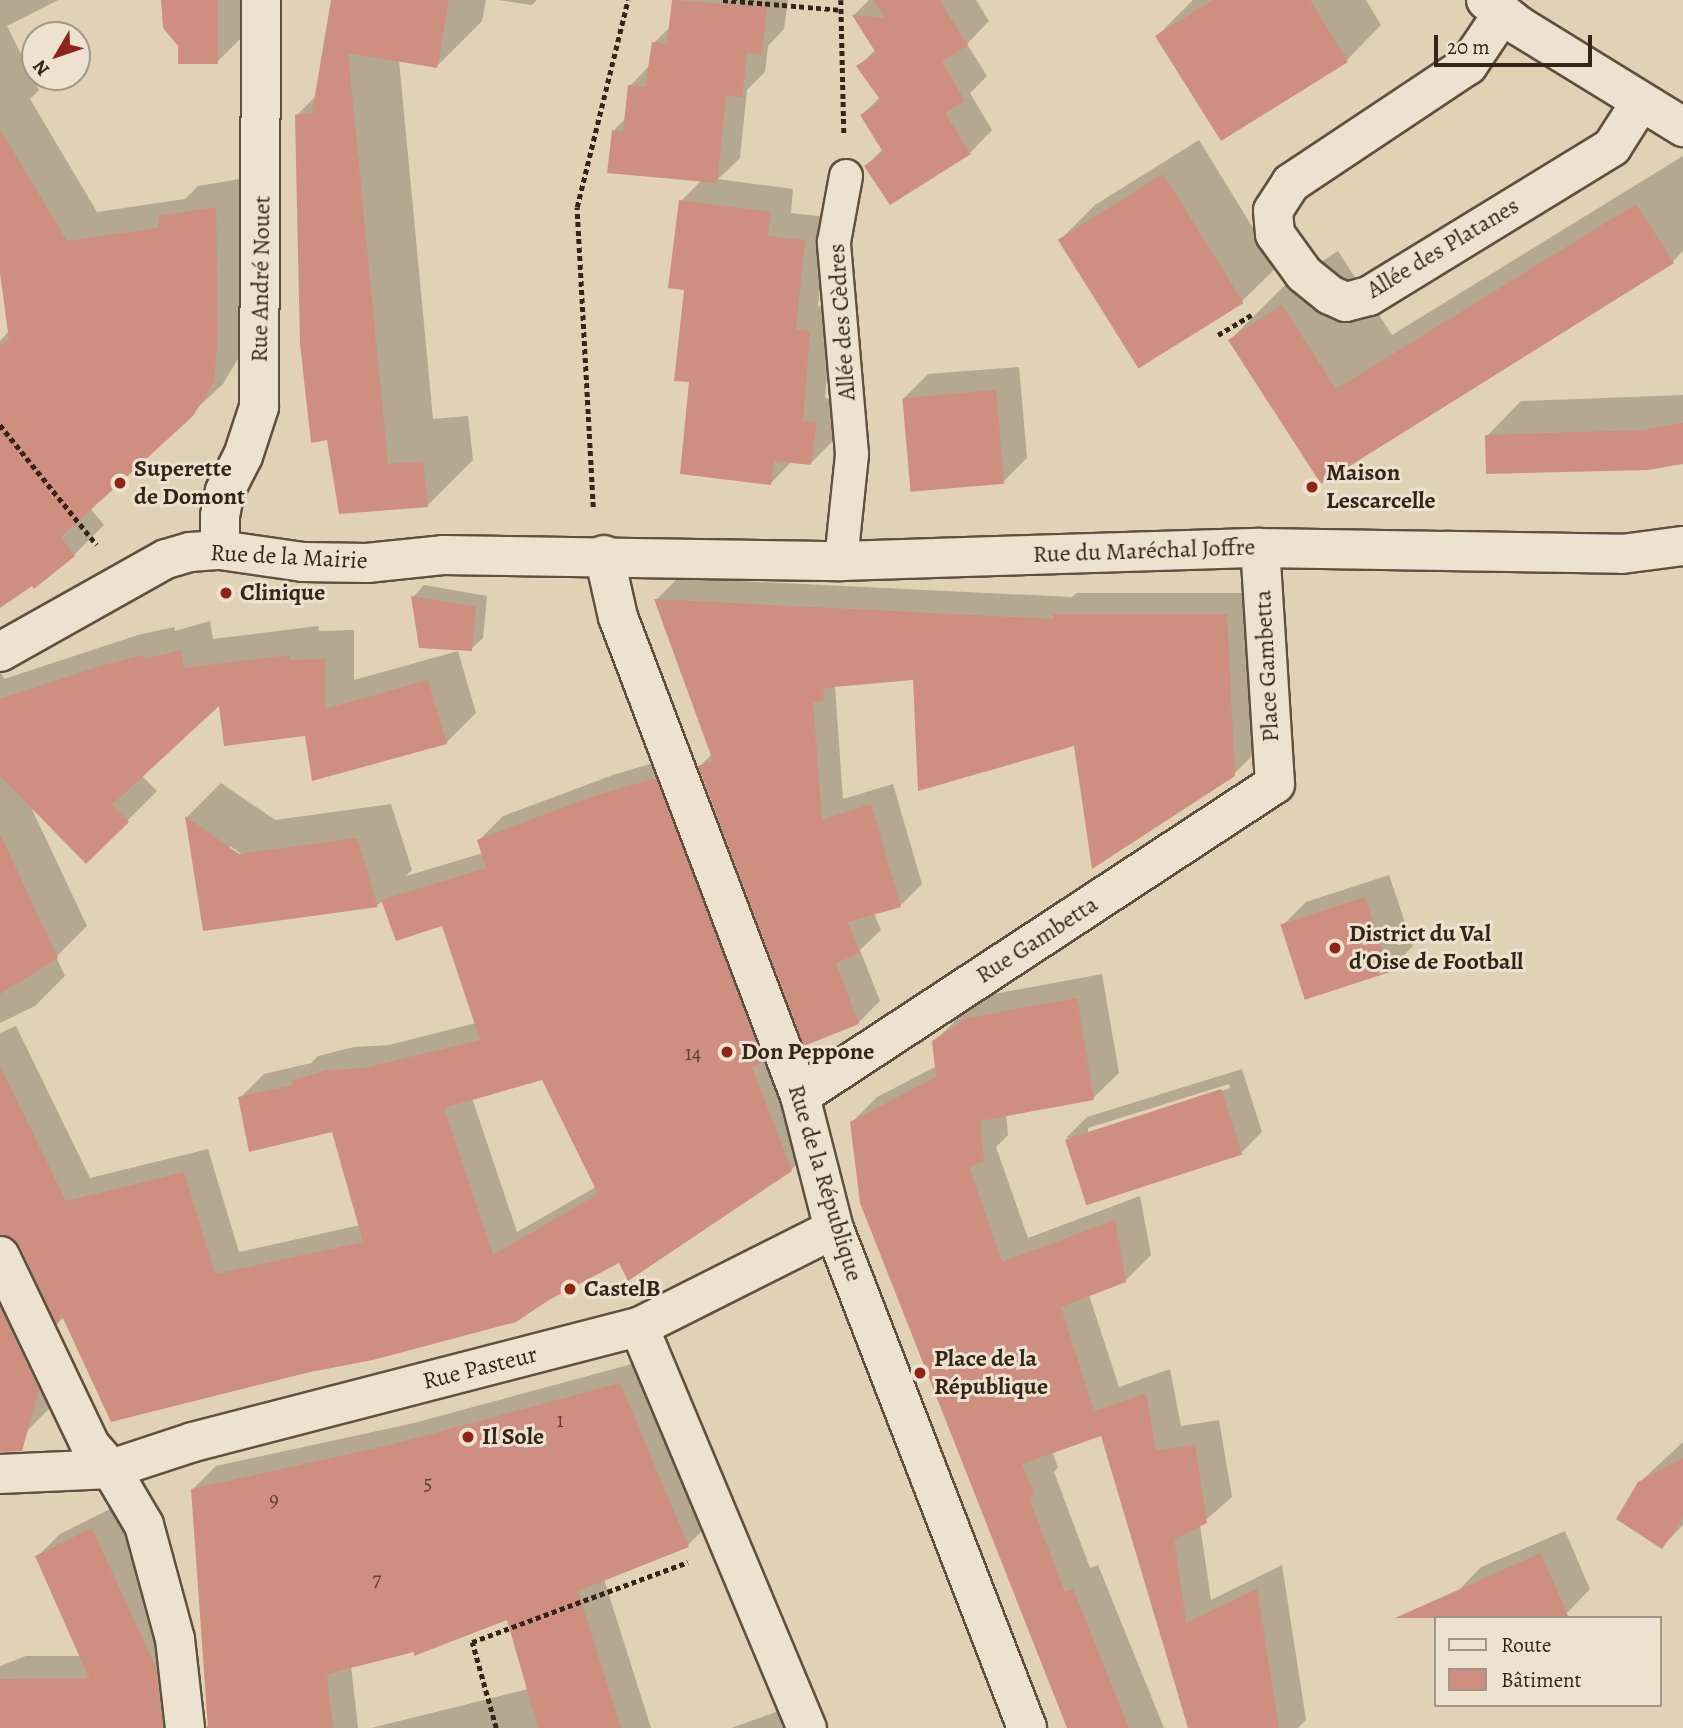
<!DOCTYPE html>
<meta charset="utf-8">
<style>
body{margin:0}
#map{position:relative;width:1683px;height:1728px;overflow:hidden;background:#e2d2b5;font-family:Alegreya,serif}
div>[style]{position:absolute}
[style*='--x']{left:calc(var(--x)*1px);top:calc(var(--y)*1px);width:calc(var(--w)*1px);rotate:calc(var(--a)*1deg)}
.shadow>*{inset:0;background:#0003}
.building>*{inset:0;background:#cf8f80;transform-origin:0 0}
.path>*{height:4.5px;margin-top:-2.25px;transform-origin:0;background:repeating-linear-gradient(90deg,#362418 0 5px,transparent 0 8.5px)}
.roads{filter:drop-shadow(2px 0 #61503f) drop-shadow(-2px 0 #61503f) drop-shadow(0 2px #61503f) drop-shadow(0 -2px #61503f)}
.lane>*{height:32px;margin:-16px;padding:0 16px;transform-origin:16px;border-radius:16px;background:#ece2cf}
.street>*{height:38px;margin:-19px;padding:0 19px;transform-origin:19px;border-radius:19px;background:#ece2cf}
.secondary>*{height:38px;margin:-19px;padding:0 19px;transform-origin:19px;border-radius:19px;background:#ece2cf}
.dots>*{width:19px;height:19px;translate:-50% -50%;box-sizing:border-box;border:4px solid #ece2cf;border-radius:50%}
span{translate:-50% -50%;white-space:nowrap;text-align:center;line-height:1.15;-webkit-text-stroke:6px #ece2cf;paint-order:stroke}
.number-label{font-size:21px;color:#5c3f32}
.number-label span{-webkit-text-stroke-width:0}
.street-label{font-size:24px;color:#362418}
.poi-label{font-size:24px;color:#362418;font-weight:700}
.left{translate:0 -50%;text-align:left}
.legend{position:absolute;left:1434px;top:1616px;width:228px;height:91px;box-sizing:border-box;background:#ece2cf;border:2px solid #a39686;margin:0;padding:9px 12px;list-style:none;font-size:21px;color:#362418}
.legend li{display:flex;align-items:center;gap:14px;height:35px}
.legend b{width:35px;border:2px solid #a39686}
.north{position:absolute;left:21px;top:21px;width:70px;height:70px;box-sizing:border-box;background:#ece2cf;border:2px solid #a39686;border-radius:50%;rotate:231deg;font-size:19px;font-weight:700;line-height:28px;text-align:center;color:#362418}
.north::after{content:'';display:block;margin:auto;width:24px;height:32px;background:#8f2418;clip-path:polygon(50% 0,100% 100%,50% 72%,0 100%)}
.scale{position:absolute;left:1434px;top:35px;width:158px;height:32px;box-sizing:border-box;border:4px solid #362418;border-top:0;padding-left:9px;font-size:21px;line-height:24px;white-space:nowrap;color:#362418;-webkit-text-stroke:5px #ece2cf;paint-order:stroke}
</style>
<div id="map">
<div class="shadow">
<div style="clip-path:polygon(0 0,58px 0,7px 26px,39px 90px,30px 99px,97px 212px,185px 199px,198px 186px,246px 178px,243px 350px,223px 384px,90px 508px,104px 525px,74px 555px,0 606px,0 341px,9px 331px,0 258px)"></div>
<div style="clip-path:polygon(163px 0,240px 0,240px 39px,217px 62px,179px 45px)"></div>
<div style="clip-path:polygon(332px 0,486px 0,482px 21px,436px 67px,399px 60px,433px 419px,468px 416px,473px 460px,428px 505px,340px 512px,296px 116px,316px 96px)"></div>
<div style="clip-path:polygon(498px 0,537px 0,532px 5px)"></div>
<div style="clip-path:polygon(673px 0,788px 0,784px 29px,768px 46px,765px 72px,747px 90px,740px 158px,718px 179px,793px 189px,791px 213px,827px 217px,818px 306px,833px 308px,825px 398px,839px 400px,834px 440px,811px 463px,792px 461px,771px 483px,691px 381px,681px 201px,702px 180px,613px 131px,626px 118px,630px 86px,650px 65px,654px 43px,671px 26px)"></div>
<div style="clip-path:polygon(869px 0,976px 0,989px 21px,967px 44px,987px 76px,970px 93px,992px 130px,970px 153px,866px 166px,883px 149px,862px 115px,880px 97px,859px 66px,876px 49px,854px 15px)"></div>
<div style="clip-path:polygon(1193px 0,1366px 0,1381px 25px,1347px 60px,1157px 36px)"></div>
<div style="clip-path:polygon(1199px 140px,1277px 267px,1242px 301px,1060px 240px,1095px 205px)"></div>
<div style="clip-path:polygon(1683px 156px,1683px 251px,1673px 261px,1322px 481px,1230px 340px,1285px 285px,1338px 251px,1392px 335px)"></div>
<div style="clip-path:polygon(1019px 367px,1027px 458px,1003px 482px,904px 398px,928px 374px)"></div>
<div style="clip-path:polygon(1683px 395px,1683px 462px,1487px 436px,1521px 401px)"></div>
<div style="clip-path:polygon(678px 578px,1072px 597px,1077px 593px,1248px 593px,1256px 752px,1234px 774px,1075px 744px,914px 678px,835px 686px,843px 799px,893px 784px,922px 884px,900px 906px,874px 913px,881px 930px,860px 950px,880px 1001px,858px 1023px,700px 766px,712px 754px,656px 600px)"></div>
<div style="clip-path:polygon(424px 585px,487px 596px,483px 638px,471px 649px,413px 597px)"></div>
<div style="clip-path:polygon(210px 621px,213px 639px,318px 626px,319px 631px,354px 630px,354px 680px,458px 651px,476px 713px,446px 743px,306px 734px,220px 702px,141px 775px,157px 791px,86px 862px,30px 805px,87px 926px,56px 957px,65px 976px,35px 1006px,0 1023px,0 670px,4px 679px,138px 635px,174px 627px,175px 631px)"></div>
<div style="clip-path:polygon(evenodd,680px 755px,815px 1146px,791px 1170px,619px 1261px,64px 1317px,58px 1323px,21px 1246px,13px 1236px,2px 1233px,62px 1365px,50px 1408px,26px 1432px,0 1435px,0 1033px,16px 1026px,90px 1178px,208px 1149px,239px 1252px,360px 1225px,333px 1130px,240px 1098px,264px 1074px,311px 1063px,318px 1056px,354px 1047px,389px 1045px,476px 1023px,443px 924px,383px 900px,378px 905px,205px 929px,187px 817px,221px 783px,275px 820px,391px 804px,412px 870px,406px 876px,483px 853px,479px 840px,503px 816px,613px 775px,680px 755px,230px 846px,247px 858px,245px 860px,230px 850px,230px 846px,680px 755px,543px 1078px,596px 1187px,517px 1232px,472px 1098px,543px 1078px)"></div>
<div style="clip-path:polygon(1389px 875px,1413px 946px,1389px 970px,1306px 998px,1282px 926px,1306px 902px)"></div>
<div style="clip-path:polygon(1102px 974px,1119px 1073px,1093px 1098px,1006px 1114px,1008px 1135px,996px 1147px,1028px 1238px,1140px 1196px,1151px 1255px,1125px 1281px,1089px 1295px,1119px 1387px,1170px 1369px,1181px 1426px,1219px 1420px,1232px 1497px,1200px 1525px,1211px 1600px,1282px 1565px,1306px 1720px,1298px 1728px,1190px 1728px,1102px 1434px,1052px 1451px,1058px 1467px,1054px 1472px,1090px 1568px,1098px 1565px,1164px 1728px,1069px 1728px,851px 1123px,877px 1097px,937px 1066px,934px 1042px,960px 1016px,994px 994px)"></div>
<div style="clip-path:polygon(evenodd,1242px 1069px,1262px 1132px,1241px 1153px,1066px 1138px,1087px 1117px,1242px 1069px,1229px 1084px,1230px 1088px,1088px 1132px,1088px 1128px,1229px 1084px)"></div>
<div style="clip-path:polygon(643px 1361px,711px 1522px,688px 1545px,604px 1579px,651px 1728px,371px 1728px,528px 1689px,508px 1617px,415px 1650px,351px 1666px,358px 1728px,0 1728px,0 1666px,26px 1656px,81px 1656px,37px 1557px,60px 1534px,116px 1506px,179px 1644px,200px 1726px,210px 1726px,192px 1490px,216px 1466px,414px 1423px)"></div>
<div style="clip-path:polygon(1683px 1442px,1683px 1525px,1662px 1547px,1639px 1483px)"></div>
<div style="clip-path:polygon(1565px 1531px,1590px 1589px,1567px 1613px,1458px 1591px,1481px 1567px)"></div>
<div style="clip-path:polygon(787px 1708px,795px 1728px,731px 1728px)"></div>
</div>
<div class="building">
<div style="clip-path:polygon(161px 0,218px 0,218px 64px,178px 64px,178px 46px,163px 28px)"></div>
<div style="clip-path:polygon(331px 0,449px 0,437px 68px,348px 53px,388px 464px,423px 461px,428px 507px,339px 514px,327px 440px,311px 443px,300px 344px,295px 115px,312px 113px)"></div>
<div style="clip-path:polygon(672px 0,767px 7px,762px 54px,747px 53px,742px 97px,726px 96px,717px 183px,607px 173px,612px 130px,623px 132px,628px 85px,645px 87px,652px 42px,667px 44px)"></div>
<div style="clip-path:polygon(873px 0,939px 0,968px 45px,942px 62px,965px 101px,945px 113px,971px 154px,890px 205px,864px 166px,883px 152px,860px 115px,881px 101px,856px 66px,876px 53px,852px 15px,885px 18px)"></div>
<div style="clip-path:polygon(1213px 0,1310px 0,1348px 62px,1221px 141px,1155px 36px)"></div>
<div style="clip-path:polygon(0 129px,67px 241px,159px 228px,158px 216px,216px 207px,218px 334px,214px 382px,193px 416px,61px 537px,75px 556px,34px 589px,32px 586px,0 608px,0 345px,9px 340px,0 273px)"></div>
<div style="left:1163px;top:174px;width:152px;height:124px;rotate:58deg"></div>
<div style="clip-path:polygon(679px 200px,771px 212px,768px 236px,805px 240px,796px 329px,810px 331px,803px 421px,817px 422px,811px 465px,774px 461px,771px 485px,680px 474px,689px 382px,674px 381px,684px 290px,668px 288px)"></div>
<div style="clip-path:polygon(1636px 204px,1674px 263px,1321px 484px,1228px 340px,1282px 305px,1336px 389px)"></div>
<div style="left:996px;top:390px;width:94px;height:94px;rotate:85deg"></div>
<div style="clip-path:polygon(1683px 423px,1683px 464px,1648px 470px,1486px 474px,1485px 435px,1643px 430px)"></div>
<div style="clip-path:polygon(411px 596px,476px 607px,472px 651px,419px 648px)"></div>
<div style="clip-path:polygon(654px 599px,1054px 619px,1053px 614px,1227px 614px,1235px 776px,1092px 869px,1074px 746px,918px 791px,913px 680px,823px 688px,824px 700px,813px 702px,822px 820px,871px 804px,901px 907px,848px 922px,860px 953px,836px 963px,859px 1024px,804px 1046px,698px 766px,713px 761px)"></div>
<div style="clip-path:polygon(181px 650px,184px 668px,289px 655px,290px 660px,325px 659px,325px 709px,428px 680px,447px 744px,312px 781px,305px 736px,224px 746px,219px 706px,112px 805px,129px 822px,86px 864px,0 776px,0 699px,107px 664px,144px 655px,145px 659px)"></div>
<div style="clip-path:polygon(evenodd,656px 778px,764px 1062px,752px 1067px,792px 1171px,628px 1281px,619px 1263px,549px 1300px,516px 1322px,373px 1360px,310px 1372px,111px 1422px,61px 1314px,57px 1326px,20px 1247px,12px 1238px,0 1234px,0 1066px,66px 1201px,184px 1172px,215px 1274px,363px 1242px,332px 1132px,249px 1152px,238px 1097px,293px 1085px,292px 1080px,328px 1070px,364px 1068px,480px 1040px,442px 926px,396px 941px,381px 900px,486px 868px,477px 840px,588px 798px,656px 778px,542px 1080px,598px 1194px,493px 1255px,444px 1108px,542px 1080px)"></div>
<div style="clip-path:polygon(185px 816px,239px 854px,357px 838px,378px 907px,203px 931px)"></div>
<div style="clip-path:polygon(0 834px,58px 958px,0 994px)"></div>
<div style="left:1365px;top:897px;width:79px;height:89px;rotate:72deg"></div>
<div style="clip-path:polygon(1077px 998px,1094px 1100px,980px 1121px,984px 1162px,969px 1166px,1002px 1262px,1115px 1220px,1126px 1282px,1061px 1307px,1094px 1411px,1146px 1393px,1156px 1450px,1195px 1445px,1207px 1523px,1174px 1539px,1186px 1623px,1257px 1589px,1279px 1728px,1188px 1728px,1101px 1436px,1022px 1464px,1034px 1494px,1029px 1498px,1065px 1592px,1073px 1589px,1129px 1728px,1067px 1728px,860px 1203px,850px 1122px,936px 1077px,932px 1041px,967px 1018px)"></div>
<div style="left:1221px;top:1089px;width:69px;height:164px;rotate:72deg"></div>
<div style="clip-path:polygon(0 1307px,39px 1390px,22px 1451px,0 1452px)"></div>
<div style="clip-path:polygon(620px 1383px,689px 1547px,578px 1591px,621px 1728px,538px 1728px,507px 1620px,414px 1656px,414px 1652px,327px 1674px,333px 1728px,208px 1728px,191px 1489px,390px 1445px)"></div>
<div style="clip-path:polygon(1683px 1458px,1683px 1518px,1662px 1549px,1616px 1519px,1638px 1482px)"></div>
<div style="clip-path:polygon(92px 1528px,156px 1668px,163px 1728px,0 1728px,0 1679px,89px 1678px,35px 1556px)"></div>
<div style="clip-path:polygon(1541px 1553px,1569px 1618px,1395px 1618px)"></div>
</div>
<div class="path">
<div style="--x:723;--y:0;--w:118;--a:4.8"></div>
<div style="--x:841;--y:0;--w:134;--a:88.7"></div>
<div style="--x:1218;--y:335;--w:39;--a:-31"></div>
<div style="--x:0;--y:425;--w:154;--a:51.1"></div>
<div style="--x:593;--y:507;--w:300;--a:-93.1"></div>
<div style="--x:577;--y:207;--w:213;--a:-76.2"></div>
<div style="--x:496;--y:1728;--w:89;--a:-105.6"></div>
<div style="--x:472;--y:1642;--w:230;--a:-20.3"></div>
</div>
<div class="roads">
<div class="lane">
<div style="--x:841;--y:561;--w:108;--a:-84.1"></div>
<div style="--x:852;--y:454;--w:213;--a:-94.9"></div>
<div style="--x:834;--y:242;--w:67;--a:-79.7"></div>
</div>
<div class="street">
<div style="--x:1503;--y:13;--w:63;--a:123.9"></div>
<div style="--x:1468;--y:65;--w:213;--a:146.3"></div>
<div style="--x:1291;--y:183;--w:33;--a:123"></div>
<div style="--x:1273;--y:211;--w:23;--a:85"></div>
<div style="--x:1275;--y:234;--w:49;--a:54.1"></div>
<div style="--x:1304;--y:274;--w:33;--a:39"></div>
<div style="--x:1330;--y:295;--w:17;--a:24"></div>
<div style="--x:1346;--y:302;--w:24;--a:-15"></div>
<div style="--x:1369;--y:296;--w:285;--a:-31.5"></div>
<div style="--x:1612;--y:147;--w:52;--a:-57.5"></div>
<div style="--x:220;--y:550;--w:34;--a:-90"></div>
<div style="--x:220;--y:516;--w:25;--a:-79"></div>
<div style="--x:225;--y:491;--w:39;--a:-63"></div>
<div style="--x:243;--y:456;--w:52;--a:-71.9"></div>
<div style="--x:259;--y:407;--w:407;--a:-89.7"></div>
<div style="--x:800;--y:1096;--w:568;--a:-33.3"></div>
<div style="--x:1275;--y:784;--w:236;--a:-93.6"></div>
<div style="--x:0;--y:1256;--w:209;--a:64.5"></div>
<div style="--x:90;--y:1445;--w:32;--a:49"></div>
<div style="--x:111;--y:1469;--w:65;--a:59.5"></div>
<div style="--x:144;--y:1525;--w:118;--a:74.8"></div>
<div style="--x:175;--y:1639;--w:90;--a:83.6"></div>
<div style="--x:639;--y:1327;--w:435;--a:67.3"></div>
<div style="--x:0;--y:1474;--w:111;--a:-2.6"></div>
<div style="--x:111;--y:1469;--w:86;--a:-18.2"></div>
<div style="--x:193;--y:1442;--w:461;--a:-14.5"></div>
<div style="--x:639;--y:1327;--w:218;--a:-26.7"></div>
</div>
<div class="secondary">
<div style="--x:1486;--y:0;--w:42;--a:38.2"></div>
<div style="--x:1519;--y:26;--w:193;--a:31.6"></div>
<div style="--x:604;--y:555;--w:64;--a:77.3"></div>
<div style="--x:618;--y:617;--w:512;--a:69.2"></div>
<div style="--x:800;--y:1096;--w:137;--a:75.7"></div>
<div style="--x:834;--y:1229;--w:535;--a:68.85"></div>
<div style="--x:0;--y:652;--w:190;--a:-29.3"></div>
<div style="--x:166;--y:559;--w:25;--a:-16"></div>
<div style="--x:190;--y:552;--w:30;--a:-4"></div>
<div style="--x:220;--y:550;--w:84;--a:8.2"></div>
<div style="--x:303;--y:562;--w:64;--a:0.9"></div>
<div style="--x:367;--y:563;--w:76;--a:-6"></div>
<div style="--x:443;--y:555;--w:398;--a:0.9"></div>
<div style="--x:841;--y:561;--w:419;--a:-1.8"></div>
<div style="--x:1260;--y:548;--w:362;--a:0.9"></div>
<div style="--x:1622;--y:554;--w:62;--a:-7.5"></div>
</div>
</div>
<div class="dots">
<div style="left:120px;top:483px;background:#8f2418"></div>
<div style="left:1312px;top:487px;background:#8f2418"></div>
<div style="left:226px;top:593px;background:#8f2418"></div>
<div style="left:1335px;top:948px;background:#8f2418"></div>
<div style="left:727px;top:1052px;background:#8f2418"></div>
<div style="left:570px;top:1289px;background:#8f2418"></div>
<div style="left:920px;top:1373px;background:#8f2418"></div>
<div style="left:468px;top:1437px;background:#8f2418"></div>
</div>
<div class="number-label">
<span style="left:693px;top:1053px">14</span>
<span style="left:560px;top:1420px">1</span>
<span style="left:428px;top:1483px">5</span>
<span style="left:274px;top:1499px">9</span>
<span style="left:377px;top:1579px">7</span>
</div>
<div class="street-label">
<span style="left:1443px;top:248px;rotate:-31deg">Allée des Platanes</span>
<span style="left:261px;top:279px;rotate:-89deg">Rue André Nouet</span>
<span style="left:842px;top:322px;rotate:-94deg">Allée des Cèdres</span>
<span style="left:1144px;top:551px;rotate:-2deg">Rue du Maréchal Joffre</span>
<span style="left:289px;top:557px;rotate:3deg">Rue de la Mairie</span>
<span style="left:1267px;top:666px;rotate:-93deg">Place Gambetta</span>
<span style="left:1037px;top:940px;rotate:-33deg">Rue Gambetta</span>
<span style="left:825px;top:1183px;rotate:73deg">Rue de la République</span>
<span style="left:480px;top:1368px;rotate:-14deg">Rue Pasteur</span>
</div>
<div class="poi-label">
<span class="left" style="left:134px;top:483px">Superette<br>de Domont</span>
<span class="left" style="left:1326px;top:487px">Maison<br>Lescarcelle</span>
<span class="left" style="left:240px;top:593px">Clinique</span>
<span class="left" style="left:1349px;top:948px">District du Val<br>d'Oise de Football</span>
<span class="left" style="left:741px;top:1052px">Don Peppone</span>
<span class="left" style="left:584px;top:1289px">CastelB</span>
<span class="left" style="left:934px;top:1373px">Place de la<br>République</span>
<span class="left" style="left:482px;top:1437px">Il Sole</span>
</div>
<ul class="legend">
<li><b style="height:9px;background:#ece2cf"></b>Route</li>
<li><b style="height:19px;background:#cf8f80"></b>Bâtiment</li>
</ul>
<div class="north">N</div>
<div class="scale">20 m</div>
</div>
